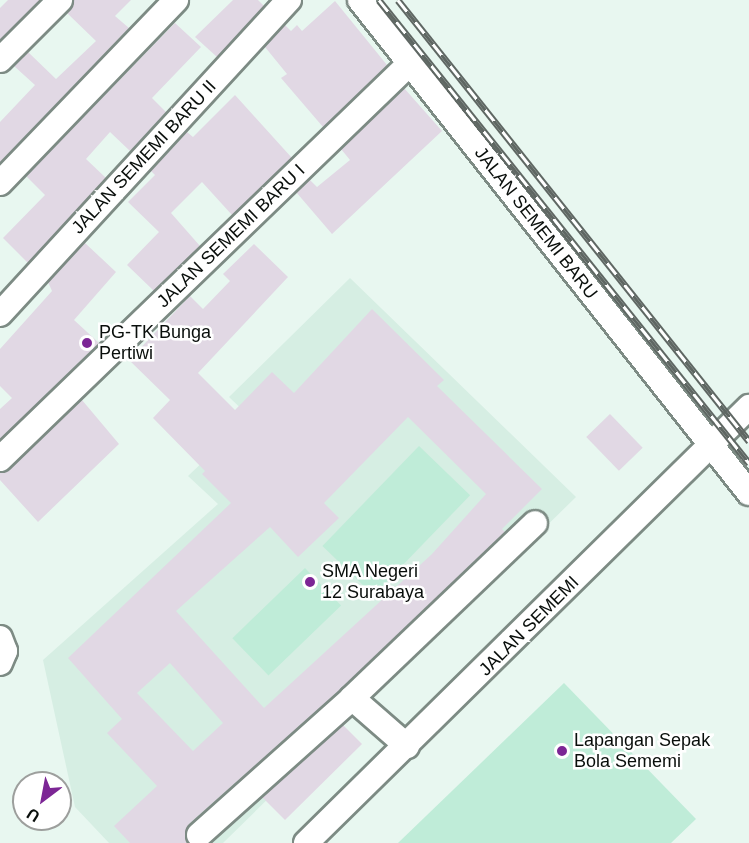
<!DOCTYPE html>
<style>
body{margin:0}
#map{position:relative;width:749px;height:843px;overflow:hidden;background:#e8f7f0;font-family:Arial,sans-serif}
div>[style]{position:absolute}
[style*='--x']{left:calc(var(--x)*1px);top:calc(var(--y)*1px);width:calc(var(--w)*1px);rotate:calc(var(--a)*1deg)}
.built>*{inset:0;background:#d6eee3}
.green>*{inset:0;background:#bfecd8;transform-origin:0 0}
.building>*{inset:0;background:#e1d8e4;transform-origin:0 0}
.roads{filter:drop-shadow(2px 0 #7d8b84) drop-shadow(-2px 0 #7d8b84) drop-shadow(0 2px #7d8b84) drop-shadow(0 -2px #7d8b84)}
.minor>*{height:24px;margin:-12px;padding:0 12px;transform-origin:12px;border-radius:12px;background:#fff}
.rail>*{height:7px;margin-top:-3.5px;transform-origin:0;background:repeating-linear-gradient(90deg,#fff 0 14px,#5f6763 0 28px);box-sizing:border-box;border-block:2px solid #5f6763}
.dots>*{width:16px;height:16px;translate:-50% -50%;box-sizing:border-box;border:3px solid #fff;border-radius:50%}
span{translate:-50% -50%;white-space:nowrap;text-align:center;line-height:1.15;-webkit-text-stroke:5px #fff;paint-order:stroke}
.street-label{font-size:18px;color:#090e0b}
.poi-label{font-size:18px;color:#090e0b}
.left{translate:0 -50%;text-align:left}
.north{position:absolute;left:12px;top:771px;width:60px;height:60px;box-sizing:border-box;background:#fff;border:2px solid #9d9f9d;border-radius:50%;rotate:212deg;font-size:16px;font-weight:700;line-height:24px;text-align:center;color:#090e0b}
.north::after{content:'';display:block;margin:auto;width:21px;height:27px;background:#7c2695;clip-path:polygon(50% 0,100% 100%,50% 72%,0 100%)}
</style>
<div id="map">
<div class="built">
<div style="clip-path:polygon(350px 278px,576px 497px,223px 843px,109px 843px,75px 807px,43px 660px,218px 504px,188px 476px,250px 417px,229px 397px)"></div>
</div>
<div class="green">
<div style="left:419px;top:446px;width:71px;height:139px;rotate:44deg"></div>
<div style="left:305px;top:568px;width:52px;height:101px;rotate:46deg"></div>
<div style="clip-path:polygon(564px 683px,696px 819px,671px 843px,398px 843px)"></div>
</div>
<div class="building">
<div style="clip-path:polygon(8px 0,40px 0,0 40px,0 8px)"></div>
<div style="clip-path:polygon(74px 0,131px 0,115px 16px,129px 28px,0 162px,0 122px,35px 85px,14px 66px,28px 52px,56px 79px,96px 41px,67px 13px)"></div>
<div style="clip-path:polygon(233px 0,258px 0,264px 6px,217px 57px,195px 37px)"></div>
<div style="clip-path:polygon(335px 1px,387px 65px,323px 127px,281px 78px,287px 74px,265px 47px,285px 25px,291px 31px,297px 25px,302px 31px)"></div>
<div style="clip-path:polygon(175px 23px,201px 47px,152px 98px,166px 112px,130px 151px,110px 132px,86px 159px,106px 178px,28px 263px,3px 238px,45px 195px,26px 176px)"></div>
<div style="clip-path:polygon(404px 88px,442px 131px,332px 234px,296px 192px,310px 180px,317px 187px,350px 160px,341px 149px)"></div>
<div style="clip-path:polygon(235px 95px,292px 158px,232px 215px,202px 182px,171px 213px,200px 246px,154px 291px,127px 265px,159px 232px,128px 202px,155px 175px,151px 171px,187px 132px,193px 137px)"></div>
<div style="clip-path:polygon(85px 243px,116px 272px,74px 320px,99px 343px,0 439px,0 409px,12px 398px,0 386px,0 349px,52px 291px,48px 282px)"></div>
<div style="clip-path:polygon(evenodd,254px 244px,288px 277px,198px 373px,235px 410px,272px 372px,294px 393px,372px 309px,444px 380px,437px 386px,542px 489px,502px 529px,505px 532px,342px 688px,189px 824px,186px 843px,130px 843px,114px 826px,157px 786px,107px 733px,122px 719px,68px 658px,231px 503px,202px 474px,205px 471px,153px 418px,170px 400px,129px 360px,190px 296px,203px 309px,230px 281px,223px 274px,254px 244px,408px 417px,486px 494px,432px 554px,264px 708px,176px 611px,270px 527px,298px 557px,339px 518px,324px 503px,408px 417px,254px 244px,170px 663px,223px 723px,193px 751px,137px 693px,170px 663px)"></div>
<div style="clip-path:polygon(82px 400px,119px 444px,38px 522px,0 480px,0 473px,10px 469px)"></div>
<div style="left:610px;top:414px;width:47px;height:33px;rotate:46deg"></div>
<div style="clip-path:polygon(343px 725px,362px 744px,285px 820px,262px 797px)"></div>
</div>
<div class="roads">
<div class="minor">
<div style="--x:360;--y:0;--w:628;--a:51.72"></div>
<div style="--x:0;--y:60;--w:85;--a:-45"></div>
<div style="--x:0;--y:183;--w:254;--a:-46.1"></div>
<div style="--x:0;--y:314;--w:427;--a:-47.4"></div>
<div style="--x:0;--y:459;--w:570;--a:-44"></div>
<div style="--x:0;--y:638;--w:14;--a:69"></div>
<div style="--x:5;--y:651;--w:13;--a:113"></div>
<div style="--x:352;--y:698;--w:253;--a:-43.7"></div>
<div style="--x:199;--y:835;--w:205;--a:-41.8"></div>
<div style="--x:352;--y:698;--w:73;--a:41.1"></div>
<div style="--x:306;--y:843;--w:622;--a:-44.54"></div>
</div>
</div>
<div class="rail">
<div style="--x:379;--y:0;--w:593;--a:51.37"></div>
<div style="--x:398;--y:0;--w:564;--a:51.48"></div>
</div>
<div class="dots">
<div style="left:87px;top:343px;background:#7c2695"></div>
<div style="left:310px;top:582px;background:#7c2695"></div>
<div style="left:562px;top:751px;background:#7c2695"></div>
</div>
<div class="street-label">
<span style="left:144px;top:157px;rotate:-47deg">JALAN SEMEMI BARU II</span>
<span style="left:536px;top:223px;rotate:52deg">JALAN SEMEMI BARU</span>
<span style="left:231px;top:236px;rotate:-44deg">JALAN SEMEMI BARU I</span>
<span style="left:529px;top:626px;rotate:-45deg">JALAN SEMEMI</span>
</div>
<div class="poi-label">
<span class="left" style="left:99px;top:343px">PG-TK Bunga<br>Pertiwi</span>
<span class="left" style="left:322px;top:582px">SMA Negeri<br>12 Surabaya</span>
<span class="left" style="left:574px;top:751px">Lapangan Sepak<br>Bola Sememi</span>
</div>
<div class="north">U</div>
</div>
